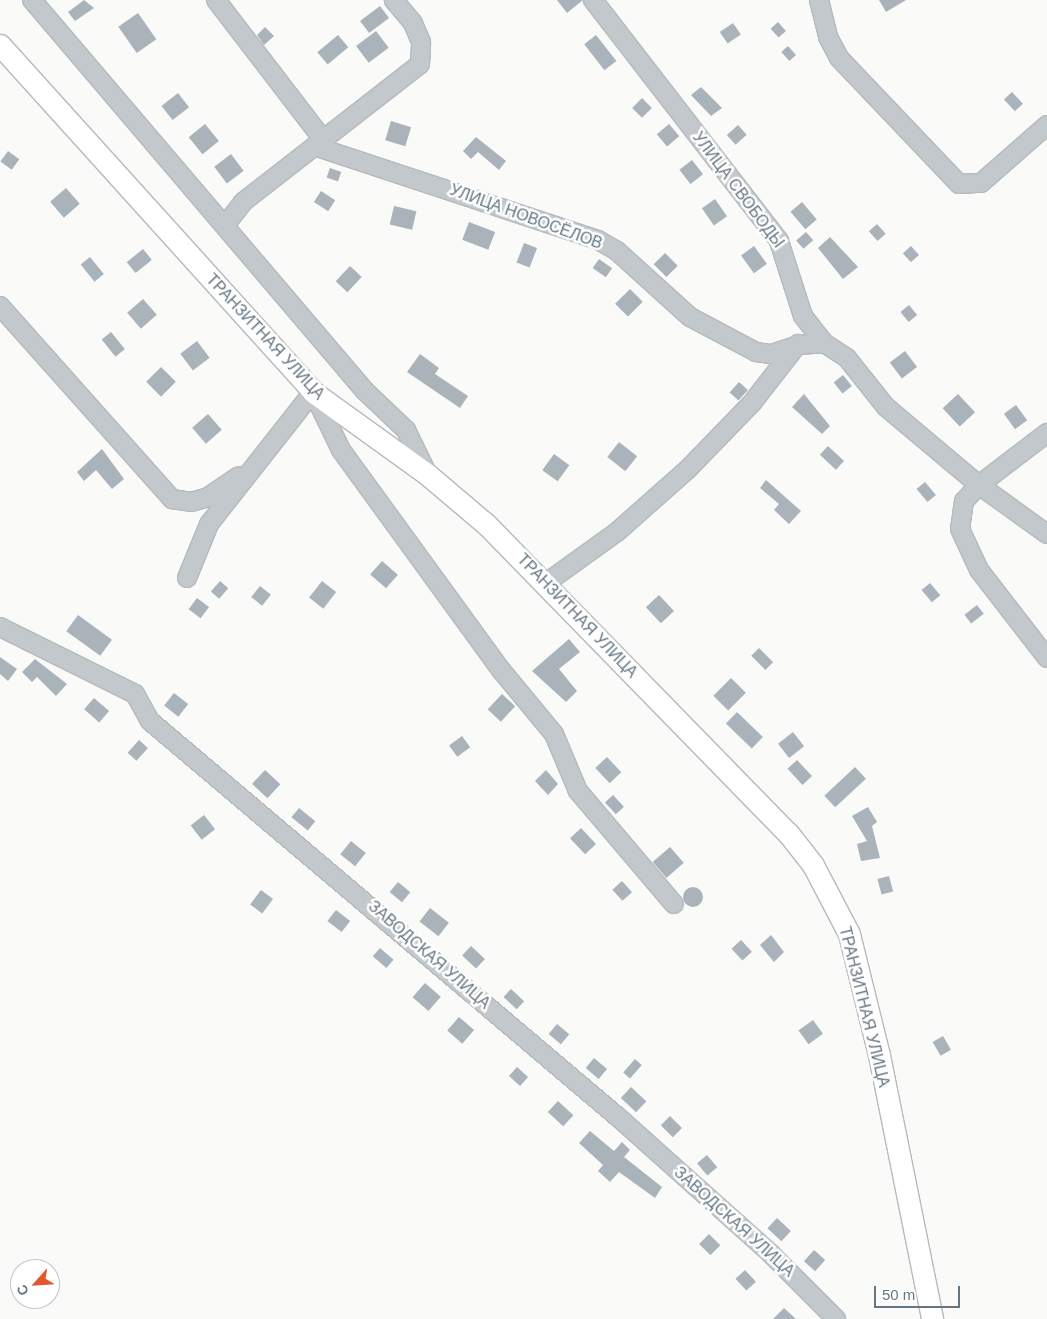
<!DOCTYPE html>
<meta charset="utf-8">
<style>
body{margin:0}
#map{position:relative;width:1047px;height:1319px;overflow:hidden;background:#fafaf8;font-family:Helvetica,sans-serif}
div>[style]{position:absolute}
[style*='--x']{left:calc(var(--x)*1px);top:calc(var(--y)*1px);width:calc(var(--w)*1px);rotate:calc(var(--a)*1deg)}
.building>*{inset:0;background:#aab3b9;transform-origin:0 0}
.round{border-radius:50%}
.roads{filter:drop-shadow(1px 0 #b5babe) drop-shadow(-1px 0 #b5babe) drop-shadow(0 1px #b5babe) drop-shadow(0 -1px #b5babe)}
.minor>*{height:18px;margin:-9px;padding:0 9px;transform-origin:9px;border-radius:9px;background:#c3c8cc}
.major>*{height:21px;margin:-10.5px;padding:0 10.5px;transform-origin:10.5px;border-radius:10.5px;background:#fff}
span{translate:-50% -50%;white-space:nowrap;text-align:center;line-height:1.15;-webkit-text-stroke:5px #fff;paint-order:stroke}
.street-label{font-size:16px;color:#657683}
.north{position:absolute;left:10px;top:1259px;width:50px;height:50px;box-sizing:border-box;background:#fff;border:1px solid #c1c8cd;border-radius:50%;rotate:244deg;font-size:14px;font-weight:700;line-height:20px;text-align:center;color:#657683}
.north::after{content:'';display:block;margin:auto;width:18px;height:22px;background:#e4572e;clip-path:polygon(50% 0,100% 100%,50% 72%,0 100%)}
.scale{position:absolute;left:874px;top:1286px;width:86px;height:22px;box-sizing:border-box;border:2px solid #657683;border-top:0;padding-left:6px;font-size:15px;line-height:18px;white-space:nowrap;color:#657683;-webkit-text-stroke:4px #fff;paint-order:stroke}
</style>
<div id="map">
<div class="building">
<div style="clip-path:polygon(84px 0,94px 8px,75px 21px,68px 12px)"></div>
<div style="clip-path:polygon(557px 0,583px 0,567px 13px)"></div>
<div style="clip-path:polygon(879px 0,906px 0,886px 12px)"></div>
<div style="left:380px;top:6px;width:15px;height:25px;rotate:53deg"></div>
<div style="left:138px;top:13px;width:32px;height:24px;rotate:55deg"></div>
<div style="left:778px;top:22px;width:12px;height:10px;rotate:48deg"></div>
<div style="left:733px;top:23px;width:14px;height:16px;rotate:56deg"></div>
<div style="clip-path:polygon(265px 27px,274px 36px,264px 45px,257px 35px)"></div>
<div style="left:376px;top:31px;width:21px;height:25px;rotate:53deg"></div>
<div style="left:338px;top:35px;width:16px;height:27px;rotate:50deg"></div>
<div style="left:596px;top:35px;width:33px;height:15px;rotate:52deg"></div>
<div style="left:788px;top:46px;width:12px;height:9px;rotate:48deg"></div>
<div style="clip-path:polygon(701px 87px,722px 108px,711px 116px,691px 95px)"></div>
<div style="left:1012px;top:92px;width:16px;height:11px;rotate:47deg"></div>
<div style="left:178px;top:93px;width:18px;height:21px;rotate:52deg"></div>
<div style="left:642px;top:98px;width:14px;height:14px;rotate:45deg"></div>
<div style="left:391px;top:121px;width:21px;height:20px;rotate:17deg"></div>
<div style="left:205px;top:124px;width:22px;height:21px;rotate:51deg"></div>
<div style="left:669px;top:124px;width:16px;height:16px;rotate:50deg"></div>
<div style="left:738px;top:125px;width:13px;height:15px;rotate:48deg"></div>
<div style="clip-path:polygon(476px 137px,506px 161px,499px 170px,478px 152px,471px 159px,463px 151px)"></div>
<div style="left:8px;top:151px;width:14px;height:13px;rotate:36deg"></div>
<div style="left:231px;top:154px;width:21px;height:21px;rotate:53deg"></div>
<div style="left:692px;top:160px;width:18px;height:16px;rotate:52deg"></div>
<div style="left:330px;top:168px;width:12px;height:10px;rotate:20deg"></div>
<div style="left:66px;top:188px;width:21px;height:21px;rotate:49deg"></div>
<div style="left:321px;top:191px;width:17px;height:13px;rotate:33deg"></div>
<div style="left:715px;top:199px;width:21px;height:16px;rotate:55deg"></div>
<div style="left:802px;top:202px;width:23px;height:15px;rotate:50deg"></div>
<div style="left:394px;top:206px;width:23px;height:19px;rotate:13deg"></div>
<div style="left:469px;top:222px;width:28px;height:19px;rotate:21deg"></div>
<div style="left:877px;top:224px;width:13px;height:11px;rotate:48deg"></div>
<div style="left:806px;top:232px;width:11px;height:13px;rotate:49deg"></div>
<div style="clip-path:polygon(830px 237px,858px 267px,843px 279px,818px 248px)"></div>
<div style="left:524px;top:243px;width:14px;height:21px;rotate:21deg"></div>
<div style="left:754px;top:246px;width:22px;height:16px;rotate:54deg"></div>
<div style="left:911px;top:246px;width:12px;height:11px;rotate:48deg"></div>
<div style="left:143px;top:249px;width:14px;height:21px;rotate:51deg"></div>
<div style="left:665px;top:253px;width:18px;height:16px;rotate:45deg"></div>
<div style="left:90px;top:257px;width:22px;height:12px;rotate:51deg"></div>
<div style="left:599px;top:259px;width:16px;height:11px;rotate:35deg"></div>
<div style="left:350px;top:266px;width:16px;height:21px;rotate:43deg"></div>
<div style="left:630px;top:289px;width:18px;height:21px;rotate:45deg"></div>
<div style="left:143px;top:299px;width:21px;height:21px;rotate:49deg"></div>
<div style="left:909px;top:305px;width:13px;height:11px;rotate:51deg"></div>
<div style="left:111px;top:332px;width:22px;height:12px;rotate:51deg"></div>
<div style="left:197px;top:341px;width:21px;height:21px;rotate:53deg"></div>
<div style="left:905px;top:351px;width:20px;height:19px;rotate:53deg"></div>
<div style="clip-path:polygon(420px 354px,439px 368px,435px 374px,468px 396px,460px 408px,407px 372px)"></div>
<div style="left:161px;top:367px;width:21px;height:21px;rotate:45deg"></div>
<div style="left:843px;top:375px;width:14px;height:12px;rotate:51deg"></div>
<div style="left:739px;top:382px;width:12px;height:14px;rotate:42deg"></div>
<div style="clip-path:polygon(804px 394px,830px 426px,822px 434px,792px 407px)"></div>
<div style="left:958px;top:394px;width:25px;height:21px;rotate:47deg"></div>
<div style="left:1016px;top:405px;width:19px;height:15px;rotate:54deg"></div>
<div style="left:208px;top:414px;width:21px;height:21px;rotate:49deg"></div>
<div style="left:619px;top:442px;width:23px;height:19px;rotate:38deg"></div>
<div style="left:828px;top:446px;width:22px;height:12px;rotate:43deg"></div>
<div style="clip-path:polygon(102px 449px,124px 479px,112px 489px,96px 470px,84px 481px,77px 472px)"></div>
<div style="left:554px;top:454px;width:19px;height:20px;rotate:36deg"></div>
<div style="clip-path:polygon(766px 480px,801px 511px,789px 524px,774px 510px,779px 504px,760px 488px)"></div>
<div style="left:925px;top:482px;width:17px;height:11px;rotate:50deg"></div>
<div style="left:382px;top:561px;width:21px;height:18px;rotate:41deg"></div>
<div style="left:220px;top:581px;width:11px;height:14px;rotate:41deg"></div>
<div style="left:322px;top:581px;width:18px;height:21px;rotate:38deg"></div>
<div style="left:930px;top:583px;width:16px;height:11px;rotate:50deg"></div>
<div style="left:260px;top:586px;width:14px;height:14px;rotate:39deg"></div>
<div style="left:659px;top:595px;width:22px;height:18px;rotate:47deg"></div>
<div style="left:197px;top:598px;width:15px;height:14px;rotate:37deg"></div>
<div style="left:977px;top:605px;width:11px;height:16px;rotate:52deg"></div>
<div style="left:78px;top:615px;width:42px;height:20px;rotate:36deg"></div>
<div style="clip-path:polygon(569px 639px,580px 652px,559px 669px,577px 691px,566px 702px,532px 671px)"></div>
<div style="left:759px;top:648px;width:20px;height:11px;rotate:45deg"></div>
<div style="clip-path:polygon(0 657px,17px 669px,8px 681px,0 674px)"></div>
<div style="clip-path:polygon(35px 659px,67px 684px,56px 696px,37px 677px,32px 682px,22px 672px)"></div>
<div style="left:731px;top:678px;width:21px;height:25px;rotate:45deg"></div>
<div style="left:174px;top:693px;width:18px;height:16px;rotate:38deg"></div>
<div style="left:502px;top:694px;width:18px;height:21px;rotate:43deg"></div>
<div style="left:94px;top:698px;width:20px;height:15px;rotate:41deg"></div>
<div style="left:737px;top:712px;width:36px;height:16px;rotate:44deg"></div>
<div style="left:793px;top:732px;width:18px;height:19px;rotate:52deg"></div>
<div style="left:462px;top:736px;width:14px;height:16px;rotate:54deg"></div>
<div style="left:139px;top:740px;width:12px;height:17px;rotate:42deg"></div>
<div style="left:607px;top:757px;width:21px;height:16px;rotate:47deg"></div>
<div style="left:797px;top:760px;width:22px;height:13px;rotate:47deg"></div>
<div style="left:855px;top:767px;width:16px;height:42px;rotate:47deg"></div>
<div style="left:265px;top:770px;width:21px;height:19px;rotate:43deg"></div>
<div style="clip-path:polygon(546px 770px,558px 784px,548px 795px,535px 781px)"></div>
<div style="left:613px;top:795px;width:16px;height:11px;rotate:47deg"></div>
<div style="clip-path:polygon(868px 807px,877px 822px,872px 826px,880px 858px,861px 861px,857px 844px,867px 841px,852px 816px)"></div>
<div style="left:299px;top:808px;width:21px;height:12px;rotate:39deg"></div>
<div style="left:204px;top:815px;width:18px;height:17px;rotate:52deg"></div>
<div style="left:581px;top:828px;width:22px;height:15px;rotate:47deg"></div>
<div style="left:351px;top:841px;width:19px;height:17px;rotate:39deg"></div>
<div style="left:670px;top:847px;width:21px;height:23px;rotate:49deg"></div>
<div style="left:889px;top:876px;width:16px;height:12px;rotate:75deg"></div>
<div style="left:622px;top:881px;width:15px;height:13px;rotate:48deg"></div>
<div style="left:398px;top:882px;width:16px;height:13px;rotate:40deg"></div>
<div class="round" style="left:683px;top:887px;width:20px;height:20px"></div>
<div style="left:261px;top:890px;width:15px;height:18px;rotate:37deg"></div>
<div style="left:430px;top:908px;width:24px;height:17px;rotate:38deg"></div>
<div style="left:336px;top:910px;width:18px;height:14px;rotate:38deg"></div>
<div style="clip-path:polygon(771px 935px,784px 952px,774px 962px,760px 945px)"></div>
<div style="left:741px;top:940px;width:16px;height:13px;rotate:47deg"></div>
<div style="left:471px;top:946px;width:19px;height:13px;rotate:43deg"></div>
<div style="left:380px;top:948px;width:18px;height:11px;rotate:41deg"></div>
<div style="left:425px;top:983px;width:21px;height:19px;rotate:41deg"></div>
<div style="left:511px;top:989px;width:18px;height:11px;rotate:43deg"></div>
<div style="left:459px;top:1017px;width:20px;height:18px;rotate:41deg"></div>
<div style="left:813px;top:1020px;width:17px;height:18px;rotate:54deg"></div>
<div style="left:557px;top:1024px;width:16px;height:13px;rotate:40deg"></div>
<div style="left:943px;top:1036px;width:16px;height:12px;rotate:60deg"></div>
<div style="left:594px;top:1058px;width:17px;height:13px;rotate:40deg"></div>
<div style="left:635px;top:1059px;width:9px;height:18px;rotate:41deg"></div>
<div style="left:517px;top:1067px;width:15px;height:12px;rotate:42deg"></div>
<div style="left:631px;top:1087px;width:21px;height:15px;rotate:43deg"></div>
<div style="left:558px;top:1101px;width:21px;height:15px;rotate:43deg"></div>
<div style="left:670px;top:1116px;width:17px;height:13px;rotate:45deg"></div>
<div style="clip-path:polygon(590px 1131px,614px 1151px,622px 1142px,630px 1150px,624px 1157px,662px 1187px,655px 1198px,619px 1172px,610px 1182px,598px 1171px,603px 1165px,579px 1143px)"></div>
<div style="left:707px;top:1155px;width:16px;height:13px;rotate:50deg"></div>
<div style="left:777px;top:1218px;width:19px;height:14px;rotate:43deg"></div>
<div style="left:709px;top:1234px;width:16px;height:14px;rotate:45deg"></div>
<div style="left:814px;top:1250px;width:15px;height:15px;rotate:42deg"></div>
<div style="left:745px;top:1270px;width:16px;height:13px;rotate:47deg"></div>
<div style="clip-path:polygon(784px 1308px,796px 1319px,773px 1319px)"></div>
</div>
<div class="roads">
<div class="minor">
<div style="--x:32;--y:0;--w:514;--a:49.58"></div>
<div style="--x:365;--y:391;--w:57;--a:43.6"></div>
<div style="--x:406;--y:430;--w:50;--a:63.9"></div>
<div style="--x:216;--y:0;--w:178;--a:52.5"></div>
<div style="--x:593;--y:0;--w:304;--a:52.3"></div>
<div style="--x:779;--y:241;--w:79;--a:72.3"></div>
<div style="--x:803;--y:316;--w:34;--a:52"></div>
<div style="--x:824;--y:343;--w:27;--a:33"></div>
<div style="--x:847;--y:358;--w:63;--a:51.5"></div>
<div style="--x:886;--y:407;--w:121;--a:40"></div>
<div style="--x:979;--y:485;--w:86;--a:-37.4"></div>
<div style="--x:819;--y:0;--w:38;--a:76"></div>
<div style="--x:828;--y:37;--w:24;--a:62"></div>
<div style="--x:839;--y:58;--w:174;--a:46.4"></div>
<div style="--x:959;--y:184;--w:22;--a:-3"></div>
<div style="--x:981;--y:183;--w:88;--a:-41.3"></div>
<div style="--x:317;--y:147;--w:296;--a:18.3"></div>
<div style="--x:598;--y:240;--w:22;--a:30"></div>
<div style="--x:617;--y:251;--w:98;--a:42.1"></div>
<div style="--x:690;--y:317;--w:75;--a:27.9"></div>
<div style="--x:756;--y:352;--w:15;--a:8"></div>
<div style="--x:771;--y:354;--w:28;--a:-18"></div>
<div style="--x:798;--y:345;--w:26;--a:-4"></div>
<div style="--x:226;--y:224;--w:28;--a:-52"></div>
<div style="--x:243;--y:202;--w:224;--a:-37.9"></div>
<div style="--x:420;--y:64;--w:22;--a:-87"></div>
<div style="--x:421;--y:42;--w:21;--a:-113"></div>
<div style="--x:413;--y:23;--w:30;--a:-130"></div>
<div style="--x:0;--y:306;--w:259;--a:48.3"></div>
<div style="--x:172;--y:499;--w:19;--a:9"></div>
<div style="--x:191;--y:502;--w:18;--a:-16"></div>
<div style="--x:208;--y:497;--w:37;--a:-34"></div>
<div style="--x:1047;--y:534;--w:84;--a:-144.2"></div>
<div style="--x:979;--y:485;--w:22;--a:133"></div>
<div style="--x:964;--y:501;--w:28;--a:98"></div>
<div style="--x:960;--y:529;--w:45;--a:65.1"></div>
<div style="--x:979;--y:570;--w:111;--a:52.3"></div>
<div style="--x:187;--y:578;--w:58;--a:-67.8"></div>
<div style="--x:209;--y:524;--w:168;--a:-51.8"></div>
<div style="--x:313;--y:392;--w:64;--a:64.2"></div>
<div style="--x:341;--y:450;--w:272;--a:54"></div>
<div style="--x:501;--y:670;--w:83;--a:50.4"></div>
<div style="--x:554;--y:734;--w:62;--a:67.2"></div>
<div style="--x:578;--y:791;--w:148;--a:49.7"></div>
<div style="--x:546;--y:583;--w:89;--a:-35.8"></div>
<div style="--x:618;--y:531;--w:92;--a:-41.5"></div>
<div style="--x:687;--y:470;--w:93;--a:-45.9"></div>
<div style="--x:752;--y:403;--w:75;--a:-52.1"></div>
<div style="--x:0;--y:627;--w:151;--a:26.4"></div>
<div style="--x:135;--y:694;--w:31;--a:61"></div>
<div style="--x:150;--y:721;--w:613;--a:40.24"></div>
<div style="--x:618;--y:1117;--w:205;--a:41.8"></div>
<div style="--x:771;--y:1254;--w:92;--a:45"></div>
</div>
<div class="major">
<div style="--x:0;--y:45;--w:467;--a:47.9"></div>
<div style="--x:313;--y:392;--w:142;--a:35.8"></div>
<div style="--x:428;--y:475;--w:77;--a:40.3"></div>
<div style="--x:487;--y:525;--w:431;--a:45.7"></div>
<div style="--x:788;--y:833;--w:41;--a:52"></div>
<div style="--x:813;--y:865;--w:78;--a:62.4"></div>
<div style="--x:849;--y:934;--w:125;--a:76.1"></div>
<div style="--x:879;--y:1055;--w:269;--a:78.6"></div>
</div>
</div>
<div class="street-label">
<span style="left:738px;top:190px;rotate:53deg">УЛИЦА СВОБОДЫ</span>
<span style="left:526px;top:217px;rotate:20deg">УЛИЦА НОВОСЁЛОВ</span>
<span style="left:265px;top:337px;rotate:47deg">ТРАНЗИТНАЯ УЛИЦА</span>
<span style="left:577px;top:616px;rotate:46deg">ТРАНЗИТНАЯ УЛИЦА</span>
<span style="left:429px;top:955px;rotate:41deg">ЗАВОДСКАЯ УЛИЦА</span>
<span style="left:864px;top:1007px;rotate:76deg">ТРАНЗИТНАЯ УЛИЦА</span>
<span style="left:734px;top:1222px;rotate:42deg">ЗАВОДСКАЯ УЛИЦА</span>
</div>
<div class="north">С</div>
<div class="scale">50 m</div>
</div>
